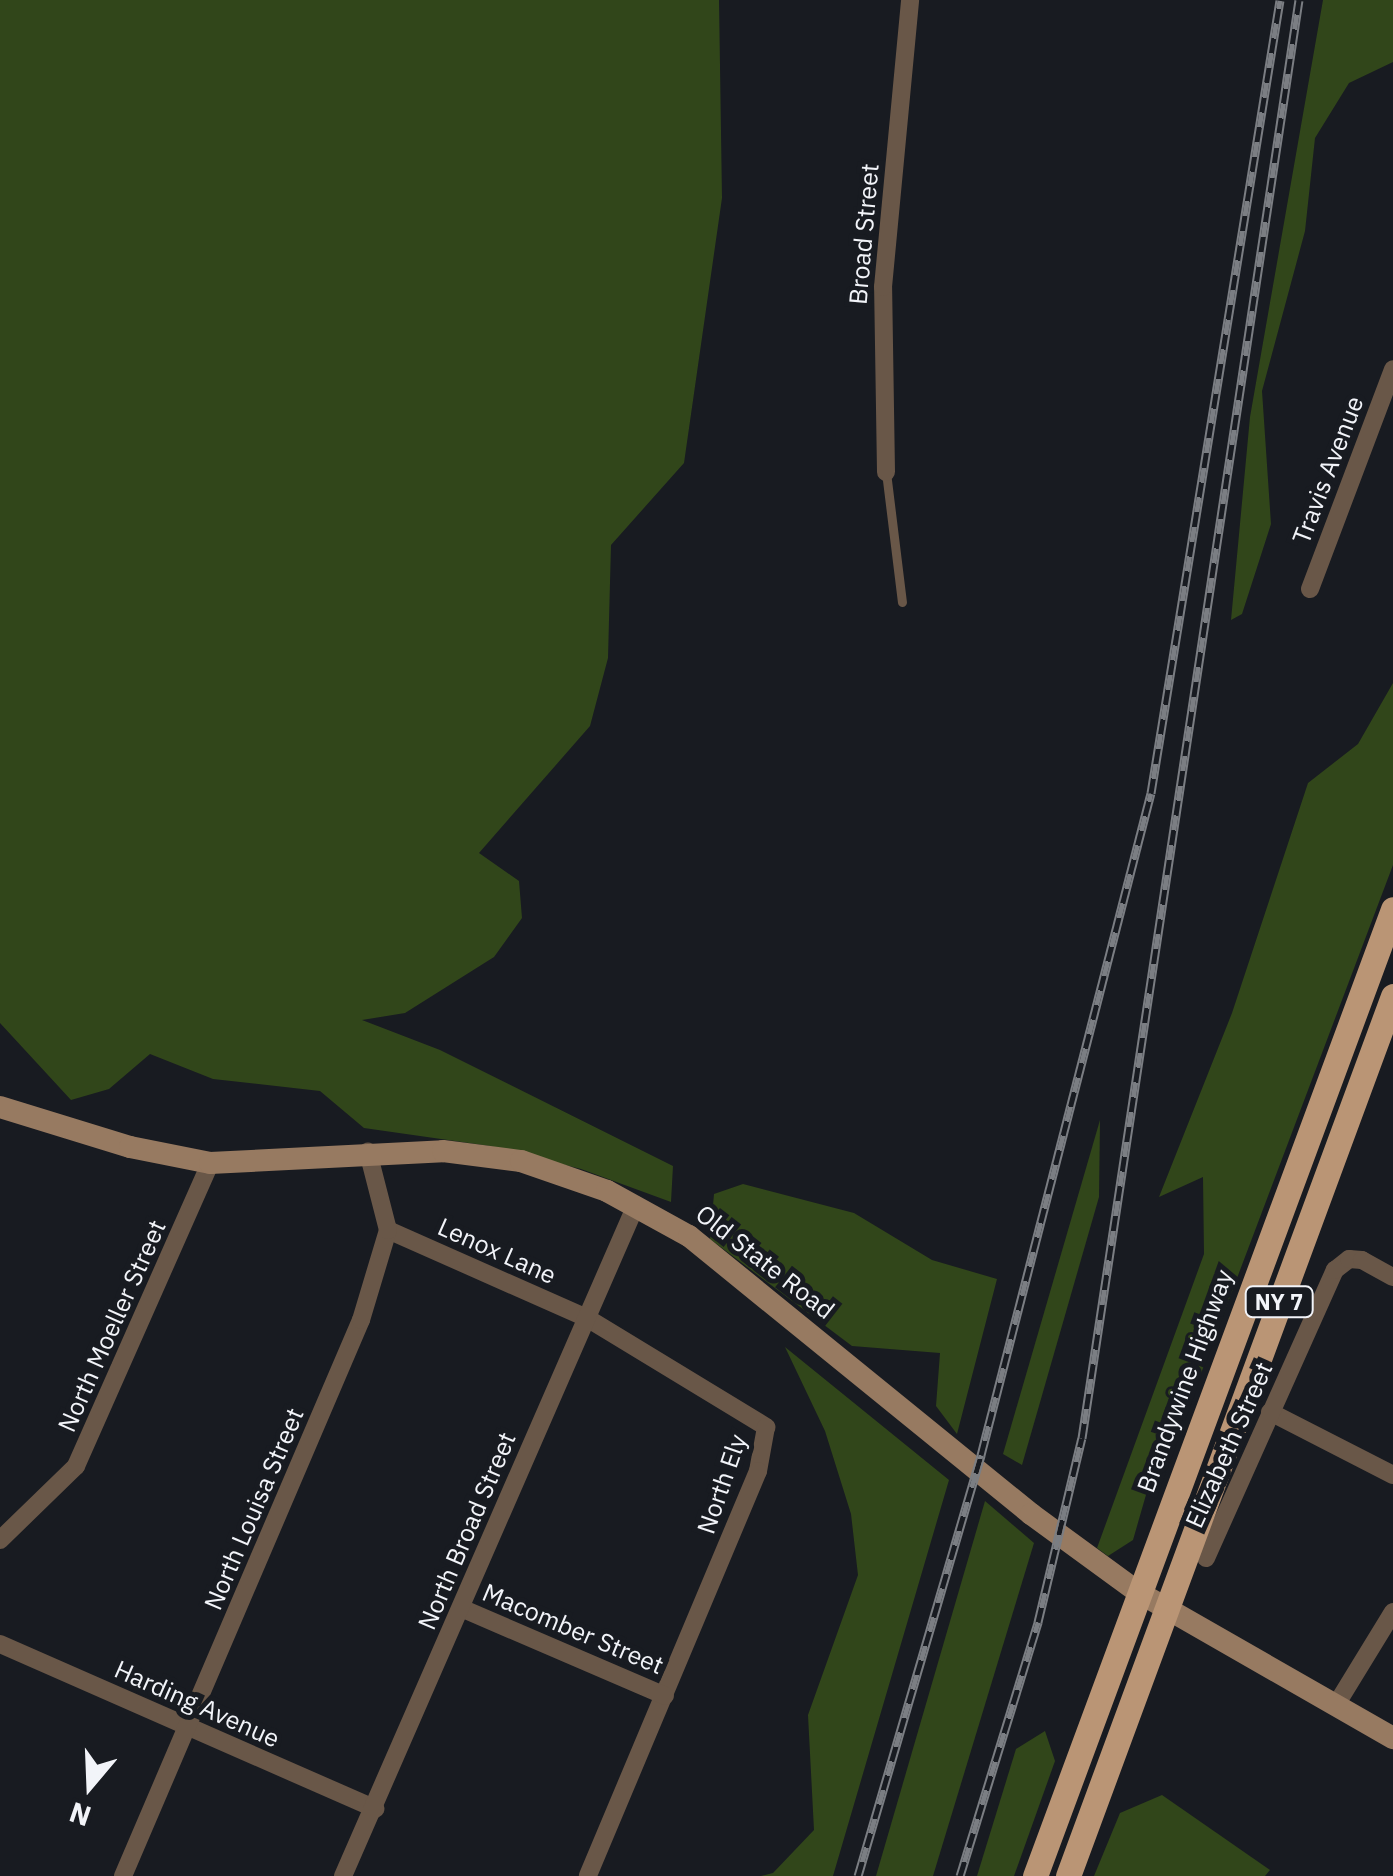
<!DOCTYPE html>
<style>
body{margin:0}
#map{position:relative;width:1393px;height:1876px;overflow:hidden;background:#181b21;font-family:"IBM Plex Sans",sans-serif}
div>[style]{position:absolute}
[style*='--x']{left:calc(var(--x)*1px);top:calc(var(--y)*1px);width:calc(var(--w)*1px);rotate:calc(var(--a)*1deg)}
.green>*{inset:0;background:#31461a}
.lane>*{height:9px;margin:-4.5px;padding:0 4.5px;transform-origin:4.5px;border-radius:4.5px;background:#695748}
.street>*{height:18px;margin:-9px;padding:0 9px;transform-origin:9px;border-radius:9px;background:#695748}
.secondary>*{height:22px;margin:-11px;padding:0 11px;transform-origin:11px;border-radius:11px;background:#977a61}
.primary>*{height:25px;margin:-12.5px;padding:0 12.5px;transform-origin:12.5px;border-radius:12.5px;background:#ba9575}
.rail>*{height:9px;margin-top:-4.5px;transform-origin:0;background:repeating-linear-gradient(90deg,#181b21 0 15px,#7b7e83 0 30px);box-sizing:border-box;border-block:2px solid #7b7e83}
span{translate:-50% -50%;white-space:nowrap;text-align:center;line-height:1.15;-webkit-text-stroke:10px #181b21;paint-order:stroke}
.shield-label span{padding:2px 8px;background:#181b21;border:2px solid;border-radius:8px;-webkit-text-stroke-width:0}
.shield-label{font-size:22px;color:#f2f4f9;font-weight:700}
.street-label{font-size:25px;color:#f2f4f9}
.north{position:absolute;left:40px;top:1736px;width:100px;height:100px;-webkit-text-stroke:8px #181b21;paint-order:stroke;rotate:199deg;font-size:28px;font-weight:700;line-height:40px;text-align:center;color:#f2f4f9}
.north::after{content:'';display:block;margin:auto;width:35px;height:45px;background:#f2f4f9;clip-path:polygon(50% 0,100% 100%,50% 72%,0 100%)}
</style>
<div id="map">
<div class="green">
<div style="clip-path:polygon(0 0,719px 0,722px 198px,684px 463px,611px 545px,608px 658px,590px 726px,479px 853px,519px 881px,522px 918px,494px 957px,405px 1013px,362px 1020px,440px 1050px,673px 1166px,671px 1202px,581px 1169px,490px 1146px,364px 1128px,320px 1091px,213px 1079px,150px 1054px,109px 1089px,71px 1100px,0 1023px)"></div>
<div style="clip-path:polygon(1323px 0,1393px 0,1393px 62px,1349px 83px,1315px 138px,1305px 231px,1262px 391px,1271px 524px,1242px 614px,1231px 620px,1250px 417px)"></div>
<div style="clip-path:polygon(1393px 683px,1393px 865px,1194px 1392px,1152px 1474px,1133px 1540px,1108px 1556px,1097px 1548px,1204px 1254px,1203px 1177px,1159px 1197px,1232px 1013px,1308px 783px,1358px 744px)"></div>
<div style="clip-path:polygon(1100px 1120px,1099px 1197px,1022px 1465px,1003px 1454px)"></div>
<div style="clip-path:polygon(743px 1184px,854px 1213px,932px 1260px,997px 1279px,957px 1434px,936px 1406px,940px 1353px,852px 1346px,710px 1239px,714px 1194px)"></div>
<div style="clip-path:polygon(785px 1347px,949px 1480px,833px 1876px,761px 1876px,773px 1873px,814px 1830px,808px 1715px,858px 1575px,851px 1514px,825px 1431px)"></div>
<div style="clip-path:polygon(985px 1501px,1034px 1543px,933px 1876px,876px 1876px)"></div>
<div style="clip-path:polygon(1045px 1731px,1055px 1761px,1014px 1876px,977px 1876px,1016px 1749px)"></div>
<div style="clip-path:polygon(1162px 1795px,1270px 1870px,1265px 1876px,1094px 1876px,1120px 1813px)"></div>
</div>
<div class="lane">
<div style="--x:886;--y:472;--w:131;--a:83"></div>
</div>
<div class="street">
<div style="--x:886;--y:472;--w:185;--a:-90.9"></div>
<div style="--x:883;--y:287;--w:288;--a:-84.6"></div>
<div style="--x:1310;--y:589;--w:235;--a:-69.3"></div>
<div style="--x:388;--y:1230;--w:218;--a:23.9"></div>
<div style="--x:587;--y:1318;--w:210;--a:31.3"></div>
<div style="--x:766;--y:1427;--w:45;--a:100.3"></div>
<div style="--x:758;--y:1471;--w:439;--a:112.8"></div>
<div style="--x:1270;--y:1412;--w:138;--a:27.1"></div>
<div style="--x:0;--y:1540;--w:106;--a:-44.2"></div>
<div style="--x:76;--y:1466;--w:331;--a:-66.1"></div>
<div style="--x:1206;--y:1558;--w:316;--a:-65.9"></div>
<div style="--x:1335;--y:1270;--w:18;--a:-38"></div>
<div style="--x:1349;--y:1259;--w:13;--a:4"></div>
<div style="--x:1362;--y:1260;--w:35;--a:29"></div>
<div style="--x:461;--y:1608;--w:222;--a:23.3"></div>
<div style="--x:0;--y:1644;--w:410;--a:23.7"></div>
<div style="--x:1336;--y:1705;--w:109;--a:-58.5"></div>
<div style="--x:123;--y:1876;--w:605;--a:-66.83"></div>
<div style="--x:361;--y:1320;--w:94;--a:-73.3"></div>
<div style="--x:388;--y:1230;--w:81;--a:-104.4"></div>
<div style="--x:343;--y:1876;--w:732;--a:-66.41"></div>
</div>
<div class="secondary">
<div style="--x:0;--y:1107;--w:136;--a:17.1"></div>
<div style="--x:130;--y:1147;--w:82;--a:11.3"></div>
<div style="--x:210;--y:1163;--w:233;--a:-2.9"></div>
<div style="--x:443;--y:1151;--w:79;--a:7.3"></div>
<div style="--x:521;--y:1161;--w:91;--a:19.2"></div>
<div style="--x:607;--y:1191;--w:94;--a:28.8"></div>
<div style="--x:689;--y:1236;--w:441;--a:39.1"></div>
<div style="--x:1031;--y:1514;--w:132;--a:36.1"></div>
<div style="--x:1138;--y:1592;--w:294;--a:29.8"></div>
</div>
<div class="primary">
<div style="--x:1035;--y:1876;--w:1031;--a:-69.68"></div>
<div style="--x:1068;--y:1876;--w:938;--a:-69.73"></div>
</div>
<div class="rail">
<div style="--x:858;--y:1876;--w:439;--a:-73.7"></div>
<div style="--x:981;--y:1455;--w:683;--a:-75.6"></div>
<div style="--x:1151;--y:793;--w:803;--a:-80.76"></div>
<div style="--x:960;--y:1876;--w:266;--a:-72.9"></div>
<div style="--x:1038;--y:1622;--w:189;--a:-76.6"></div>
<div style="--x:1082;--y:1438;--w:1454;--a:-81.42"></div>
</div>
<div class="shield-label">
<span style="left:1279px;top:1302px">NY 7</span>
</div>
<div class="street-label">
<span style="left:864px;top:234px;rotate:-85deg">Broad Street</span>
<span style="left:1328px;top:470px;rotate:-69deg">Travis Avenue</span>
<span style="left:497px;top:1251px;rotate:24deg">Lenox Lane</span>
<span style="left:765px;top:1262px;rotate:38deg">Old State Road</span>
<span style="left:112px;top:1326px;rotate:-66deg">North Moeller Street</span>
<span style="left:1185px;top:1381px;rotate:-70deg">Brandywine Highway</span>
<span style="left:1229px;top:1445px;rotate:-66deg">Elizabeth Street</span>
<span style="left:722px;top:1484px;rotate:-71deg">North Ely</span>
<span style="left:254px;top:1509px;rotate:-67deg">North Louisa Street</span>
<span style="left:467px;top:1531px;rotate:-67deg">North Broad Street</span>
<span style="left:573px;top:1629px;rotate:23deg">Macomber Street</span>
<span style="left:197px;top:1704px;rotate:24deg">Harding Avenue</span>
</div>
<div class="north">N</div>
</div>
